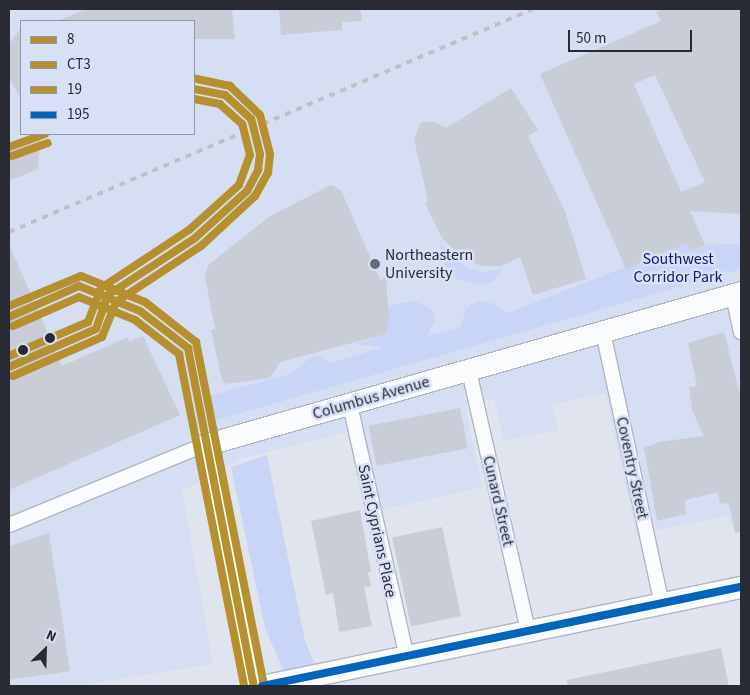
<!DOCTYPE html>
<style>
body{margin:0}
#map{position:relative;width:750px;height:695px;overflow:hidden;background:#dfe4ef;font-family:"Source Sans 3",sans-serif}
div>[style]{position:absolute}
[style*='--x']{left:calc(var(--x)*1px);top:calc(var(--y)*1px);width:calc(var(--w)*1px);rotate:calc(var(--a)*1deg)}
.built>*{inset:0;background:#d6def3}
.green>*{inset:0;background:#c8d5f6}
.building>*{inset:0;background:#c9cdd7;transform-origin:0 0}
.roads{filter:drop-shadow(1px 0 #b1b5be) drop-shadow(-1px 0 #b1b5be) drop-shadow(0 1px #b1b5be) drop-shadow(0 -1px #b1b5be)}
.minor>*{height:14px;margin:-7px;padding:0 7px;transform-origin:7px;border-radius:7px;background:#fafbfd}
.primary>*{height:21px;margin:-10.5px;padding:0 10.5px;transform-origin:10.5px;border-radius:10.5px;background:#fafbfd}
.rail>*{height:4px;margin-top:-2px;transform-origin:0;background:repeating-linear-gradient(90deg,#c0c0c4 0 6px,transparent 0 12px)}
.bus-1>*{height:8px;margin:-4px;padding:0 4px;transform-origin:4px;border-radius:4px;background:#b4902e}
.bus-2>*{height:8px;margin:-4px;padding:0 4px;transform-origin:4px;border-radius:4px;background:#b4902e}
.bus-3>*{height:8px;margin:-4px;padding:0 4px;transform-origin:4px;border-radius:4px;background:#b4902e}
.bus-4>*{height:8px;margin:-4px;padding:0 4px;transform-origin:4px;border-radius:4px;background:#0065bd}
.dots>*{width:14px;height:14px;translate:-50% -50%;box-sizing:border-box;border:2px solid #d8e0f6;border-radius:50%}
span{translate:-50% -50%;white-space:nowrap;text-align:center;line-height:1.15;-webkit-text-stroke:5px #d8e0f6;paint-order:stroke}
.poi-label{font-size:16px;color:#282b33}
.left{translate:0 -50%;text-align:left}
.park-label{font-size:16px;color:#131776}
.street-label{font-size:16px;color:#282b33}
.frame{position:absolute;inset:0;border:10px solid #282b33;pointer-events:none}
.legend{position:absolute;left:20px;top:20px;width:175px;height:115px;box-sizing:border-box;background:#d8e0f6;border:1px solid #9298a8;margin:0;padding:6px 9px;list-style:none;font-size:15px;color:#282b33}
.legend li{display:flex;align-items:center;gap:10px;height:25px}
.legend b{width:25px;border:1px solid #9298a8}
.north{position:absolute;left:20px;top:625px;width:50px;height:50px;-webkit-text-stroke:4px #d8e0f6;paint-order:stroke;rotate:24deg;font-size:14px;font-weight:700;line-height:20px;text-align:center;color:#282b33}
.north::after{content:'';display:block;margin:auto;width:18px;height:22px;background:#282b33;clip-path:polygon(50% 0,100% 100%,50% 72%,0 100%)}
.scale{position:absolute;left:568px;top:30px;width:124px;height:22px;box-sizing:border-box;border:2px solid #282b33;border-top:0;padding-left:6px;font-size:15px;line-height:18px;white-space:nowrap;color:#282b33;-webkit-text-stroke:4px #d8e0f6;paint-order:stroke}
</style>
<div id="map">
<div class="built">
<div style="clip-path:polygon(evenodd,9px 9px,741px 9px,741px 521px,730px 524px,728px 515px,637px 535px,605px 393px,552px 405px,558px 430px,504px 441px,494px 399px,465px 406px,482px 487px,373px 512px,355px 430px,243px 458px,182px 491px,213px 664px,75px 686px,9px 686px,9px 9px,21px 21px,194px 21px,194px 134px,21px 134px,21px 21px)"></div>
</div>
<div class="green">
<div style="clip-path:polygon(741px 191px,741px 269px,213px 421px,209px 396px,290px 374px,311px 357px,319px 356px,330px 363px,384px 347px,355px 344px,386px 334px,388px 306px,414px 301px,432px 309px,435px 320px,427px 336px,461px 327px,466px 308px,478px 301px,492px 303px,508px 313px,687px 243px,691px 251px,705px 245px,739px 244px)"></div>
<div style="clip-path:polygon(440px 243px,466px 268px,486px 272px,502px 269px,501px 272px,493px 282px,481px 285px,457px 279px,442px 261px)"></div>
<div style="clip-path:polygon(267px 455px,305px 641px,324px 686px,290px 686px,265px 628px,231px 467px)"></div>
</div>
<div class="building">
<div style="clip-path:polygon(86px 9px,232px 9px,235px 39px,194px 39px,194px 21px,57px 21px)"></div>
<div style="clip-path:polygon(279px 9px,360px 9px,362px 21px,342px 22px,342px 30px,281px 35px)"></div>
<div style="clip-path:polygon(evenodd,664px 9px,741px 9px,741px 214px,690px 211px,705px 245px,690px 251px,687px 243px,626px 269px,540px 74px,661px 21px,656px 12px,664px 9px,655px 75px,705px 182px,681px 192px,634px 84px,655px 75px)"></div>
<div style="clip-path:polygon(21px 28px,21px 98px,9px 78px,9px 44px)"></div>
<div style="clip-path:polygon(511px 88px,538px 130px,528px 136px,565px 211px,586px 279px,533px 295px,520px 257px,502px 266px,481px 266px,459px 255px,442px 238px,425px 203px,428px 201px,414px 139px,421px 122px,435px 122px,446px 128px)"></div>
<div style="clip-path:polygon(41px 134px,38px 169px,9px 181px,9px 147px)"></div>
<div style="clip-path:polygon(331px 185px,341px 190px,380px 280px,386px 278px,389px 319px,386px 334px,280px 362px,270px 378px,226px 384px,222px 380px,211px 330px,215px 329px,205px 277px,208px 265px,270px 216px)"></div>
<div style="clip-path:polygon(9px 244px,62px 366px,128px 337px,129px 342px,143px 336px,180px 415px,9px 490px)"></div>
<div style="clip-path:polygon(724px 332px,741px 399px,741px 532px,735px 533px,729px 503px,720px 504px,718px 492px,685px 500px,686px 514px,657px 521px,644px 448px,659px 442px,704px 436px,692px 410px,689px 387px,697px 386px,688px 343px)"></div>
<div style="left:460px;top:408px;width:41px;height:93px;rotate:79deg"></div>
<div style="clip-path:polygon(360px 510px,371px 572px,368px 573px,371px 586px,364px 587px,372px 626px,339px 632px,333px 593px,326px 595px,311px 521px)"></div>
<div style="left:442px;top:527px;width:91px;height:51px;rotate:78deg"></div>
<div style="clip-path:polygon(49px 533px,70px 671px,9px 680px,9px 546px)"></div>
<div style="clip-path:polygon(721px 648px,729px 686px,568px 686px,567px 680px)"></div>
</div>
<div class="roads">
<div class="minor">
<div style="--x:733;--y:295;--w:38;--a:78"></div>
<div style="--x:603;--y:332;--w:278;--a:77.8"></div>
<div style="--x:469;--y:371;--w:266;--a:77.2"></div>
<div style="--x:350;--y:405;--w:258;--a:77.3"></div>
<div style="--x:9;--y:525;--w:211;--a:-22.3"></div>
</div>
<div class="primary">
<div style="--x:254;--y:686;--w:246;--a:-101.7"></div>
<div style="--x:204;--y:445;--w:558;--a:-15.9"></div>
<div style="--x:262;--y:686;--w:489;--a:-11.7"></div>
</div>
</div>
<div class="rail">
<div style="--x:9;--y:232;--w:569;--a:-23.05"></div>
</div>
<div class="bus-1">
<div style="--x:9;--y:147;--w:38;--a:-20"></div>
<div style="--x:9;--y:317;--w:77;--a:-23.9"></div>
<div style="--x:79;--y:286;--w:66;--a:22.3"></div>
<div style="--x:140;--y:311;--w:61;--a:37.6"></div>
<div style="--x:188;--y:348;--w:344;--a:79"></div>
<div style="--x:9;--y:367;--w:95;--a:-23.6"></div>
<div style="--x:96;--y:329;--w:36;--a:-71"></div>
<div style="--x:108;--y:295;--w:104;--a:-33.2"></div>
<div style="--x:195;--y:238;--w:70;--a:-42.1"></div>
<div style="--x:247;--y:191;--w:24;--a:-62"></div>
<div style="--x:258;--y:170;--w:16;--a:-83"></div>
<div style="--x:260;--y:154;--w:36;--a:-104"></div>
<div style="--x:251;--y:119;--w:35;--a:-137"></div>
<div style="--x:225;--y:95;--w:32;--a:-169"></div>
</div>
<div class="bus-2">
<div style="--x:12;--y:156;--w:38;--a:-20"></div>
<div style="--x:13;--y:326;--w:72;--a:-23.7"></div>
<div style="--x:79;--y:297;--w:61;--a:22.3"></div>
<div style="--x:135;--y:320;--w:56;--a:37.7"></div>
<div style="--x:179;--y:354;--w:338;--a:78.9"></div>
<div style="--x:13;--y:376;--w:97;--a:-23.7"></div>
<div style="--x:102;--y:337;--w:38;--a:-68"></div>
<div style="--x:116;--y:302;--w:102;--a:-33.4"></div>
<div style="--x:201;--y:246;--w:74;--a:-42.8"></div>
<div style="--x:255;--y:196;--w:26;--a:-61"></div>
<div style="--x:268;--y:173;--w:19;--a:-84"></div>
<div style="--x:270;--y:154;--w:40;--a:-104.4"></div>
<div style="--x:260;--y:115;--w:42;--a:-136"></div>
<div style="--x:230;--y:86;--w:35;--a:-168"></div>
</div>
<div class="bus-3">
<div style="--x:9;--y:306;--w:78;--a:-22.6"></div>
<div style="--x:81;--y:276;--w:69;--a:22.1"></div>
<div style="--x:145;--y:302;--w:65;--a:38.1"></div>
<div style="--x:196;--y:342;--w:349;--a:78.8"></div>
<div style="--x:9;--y:356;--w:86;--a:-23.3"></div>
<div style="--x:88;--y:322;--w:36;--a:-69"></div>
<div style="--x:101;--y:288;--w:105;--a:-33.4"></div>
<div style="--x:189;--y:230;--w:67;--a:-42"></div>
<div style="--x:239;--y:185;--w:32;--a:-70"></div>
<div style="--x:250;--y:155;--w:32;--a:-104"></div>
<div style="--x:242;--y:124;--w:30;--a:-138"></div>
<div style="--x:220;--y:104;--w:26;--a:-169"></div>
</div>
<div class="bus-4">
<div style="--x:262;--y:686;--w:489;--a:-11.7"></div>
</div>
<div class="dots">
<div style="left:375px;top:264px;background:#686c75"></div>
<div style="left:50px;top:338px;background:#282b33"></div>
<div style="left:23px;top:350px;background:#282b33"></div>
</div>
<div class="poi-label">
<span class="left" style="left:385px;top:264px">Northeastern<br>University</span>
</div>
<div class="park-label">
<span style="left:678px;top:268px">Southwest<br>Corridor Park</span>
</div>
<div class="street-label">
<span style="left:371px;top:398px;rotate:-16deg">Columbus Avenue</span>
<span style="left:632px;top:468px;rotate:78deg">Coventry Street</span>
<span style="left:498px;top:501px;rotate:77deg">Cunard Street</span>
<span style="left:377px;top:531px;rotate:78deg">Saint Cyprians Place</span>
</div>
<div class="frame"></div>
<ul class="legend">
<li><b style="height:6px;background:#b4902e"></b>8</li>
<li><b style="height:6px;background:#b4902e"></b>CT3</li>
<li><b style="height:6px;background:#b4902e"></b>19</li>
<li><b style="height:6px;background:#0065bd"></b>195</li>
</ul>
<div class="north">N</div>
<div class="scale">50 m</div>
</div>
